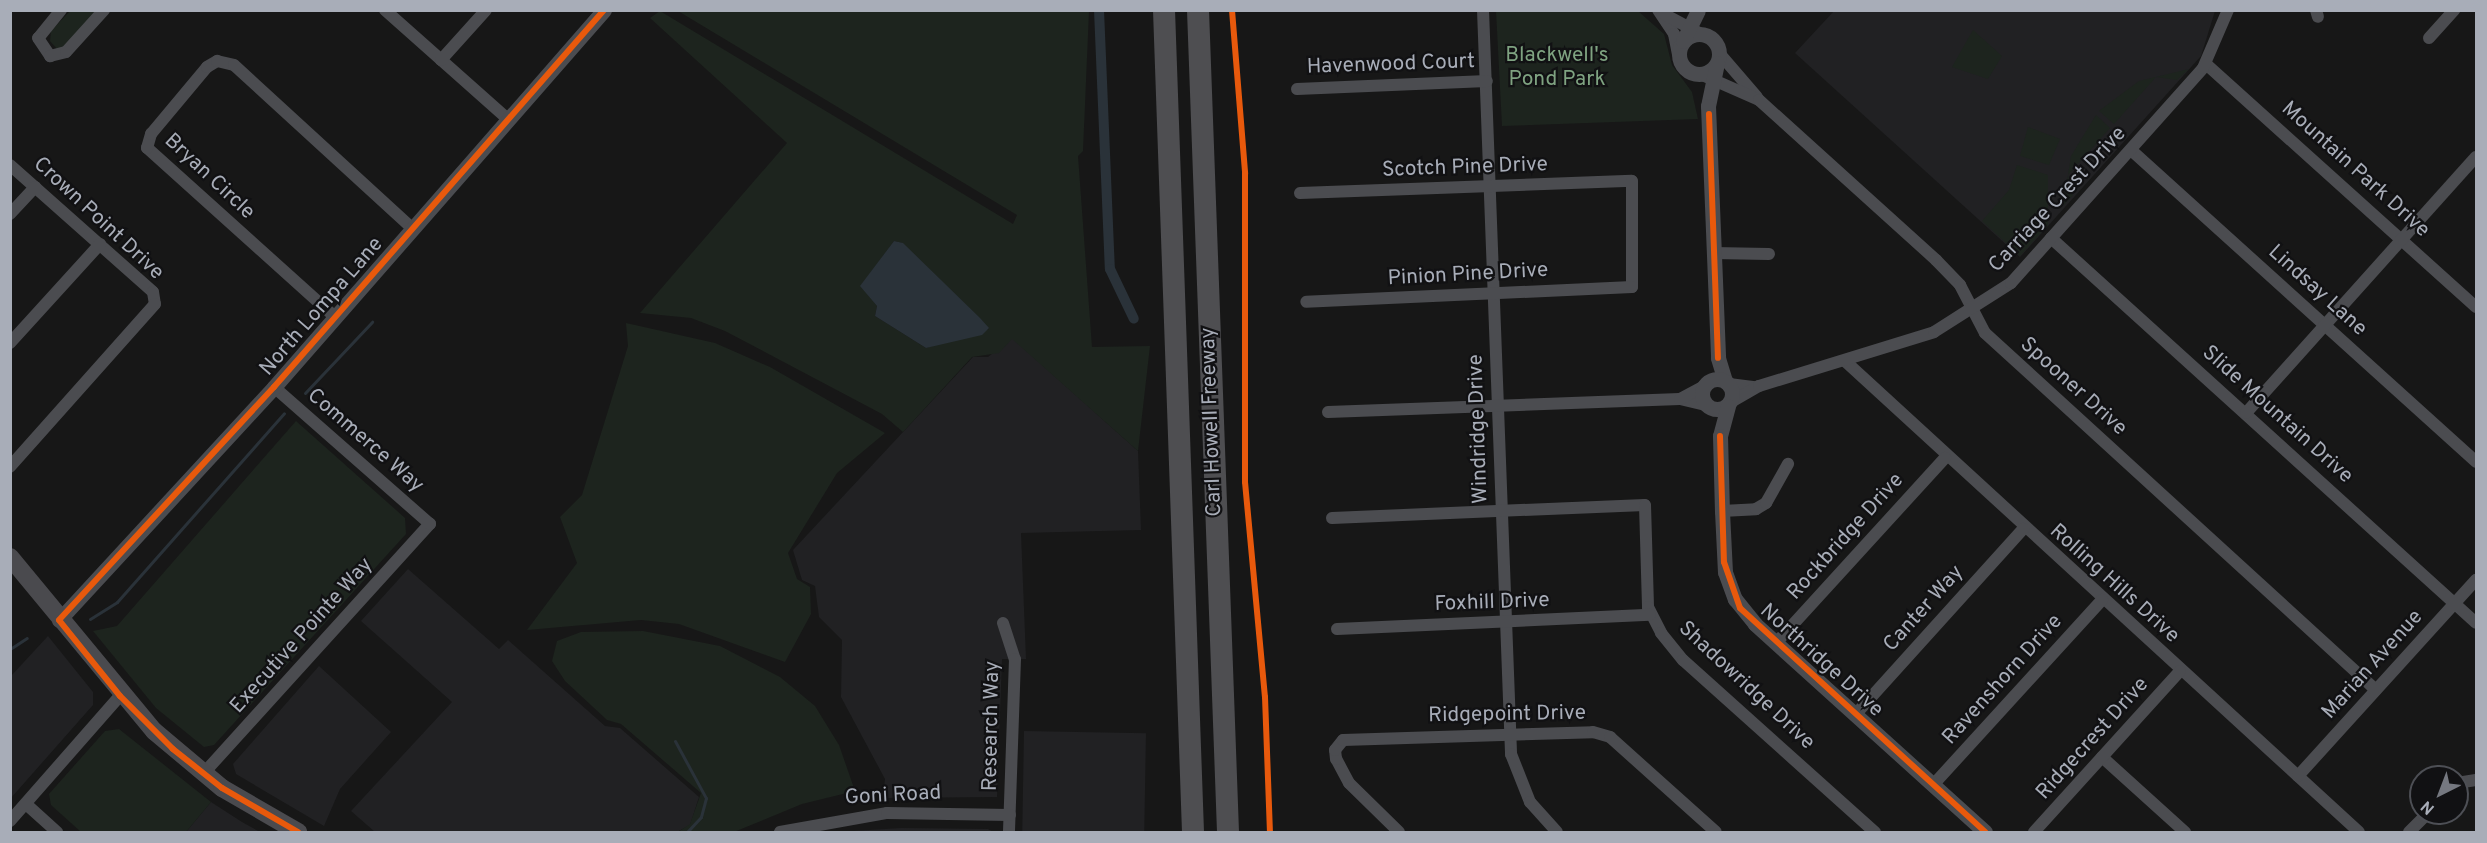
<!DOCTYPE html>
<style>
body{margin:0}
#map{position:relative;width:2487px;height:843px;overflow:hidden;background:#171717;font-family:Overpass,sans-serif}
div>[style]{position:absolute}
.built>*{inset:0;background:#212123;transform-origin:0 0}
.green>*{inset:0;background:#1d241e}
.water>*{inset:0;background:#2a3239}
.stream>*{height:3px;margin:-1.5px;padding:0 1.5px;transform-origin:1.5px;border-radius:1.5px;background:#2a3239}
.canal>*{height:10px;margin:-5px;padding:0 5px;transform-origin:5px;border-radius:5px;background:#2a3239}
.minor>*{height:12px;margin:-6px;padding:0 6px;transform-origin:6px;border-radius:6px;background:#4b4c50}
.tertiary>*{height:15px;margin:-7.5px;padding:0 7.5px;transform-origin:7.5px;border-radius:7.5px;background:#4b4c50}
.tertiary>.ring{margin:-7.5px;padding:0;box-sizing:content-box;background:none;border:15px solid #4b4c50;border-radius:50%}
.secondary>*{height:18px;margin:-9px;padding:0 9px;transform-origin:9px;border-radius:9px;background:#4a4a4e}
.motorway>*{height:22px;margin:-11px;padding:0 11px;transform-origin:11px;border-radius:11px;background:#4e4e51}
.cycleway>*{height:6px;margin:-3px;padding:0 3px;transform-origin:3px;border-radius:3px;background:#e8590c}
span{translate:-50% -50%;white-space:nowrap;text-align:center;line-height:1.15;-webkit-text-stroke:4.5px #111113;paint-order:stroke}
.park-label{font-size:21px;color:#7fa381}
.street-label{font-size:21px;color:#a8adb8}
.frame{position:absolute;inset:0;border:12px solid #a8adb8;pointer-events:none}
.north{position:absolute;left:2409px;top:765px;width:60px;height:60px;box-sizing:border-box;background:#111113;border:2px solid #4d4f55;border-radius:50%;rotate:222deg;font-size:16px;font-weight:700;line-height:24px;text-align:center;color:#a8adb8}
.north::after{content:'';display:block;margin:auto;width:21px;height:27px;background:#757880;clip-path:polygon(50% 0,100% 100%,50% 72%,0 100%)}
</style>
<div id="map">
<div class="built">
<div style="clip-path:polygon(1834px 11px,2215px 11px,2201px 56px,2020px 257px,1795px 53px)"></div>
<div style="clip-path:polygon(1012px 338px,1138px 451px,1141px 530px,1021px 533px,1026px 659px,1002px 659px,997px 797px,883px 798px,885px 779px,841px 697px,842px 640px,819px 617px,815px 586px,802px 580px,793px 550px,973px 357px,988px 357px)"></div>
<div style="clip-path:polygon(408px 569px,499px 649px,508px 640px,605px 726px,620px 728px,699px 797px,690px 825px,677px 832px,375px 832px,351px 811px,452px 702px,361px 621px)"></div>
<div style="clip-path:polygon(48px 636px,93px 692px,93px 705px,11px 798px,11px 676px)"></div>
<div style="clip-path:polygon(319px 666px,391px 732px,340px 789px,324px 826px,236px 774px,233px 764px)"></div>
<div style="left:1024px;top:731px;width:122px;height:101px;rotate:1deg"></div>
<div style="clip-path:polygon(211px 802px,242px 822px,260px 832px,186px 832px)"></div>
<div style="clip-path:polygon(901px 828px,988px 829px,993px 832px,837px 832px)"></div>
</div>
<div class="green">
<div style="clip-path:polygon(70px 11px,101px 11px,67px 48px,57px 49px,50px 41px,51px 31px)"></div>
<div style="clip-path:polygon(evenodd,660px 11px,1013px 224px,1017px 215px,678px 11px,1089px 11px,1083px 151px,1078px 156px,1092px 347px,1150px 346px,1138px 451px,1012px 339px,999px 353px,972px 357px,903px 432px,882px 414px,725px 331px,691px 318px,640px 313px,787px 143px,650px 18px,660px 11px,894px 241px,902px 243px,989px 329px,926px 348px,875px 316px,877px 306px,861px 286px,894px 241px)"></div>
<div style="clip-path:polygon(1496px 11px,1638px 11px,1664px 34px,1672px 65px,1692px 92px,1698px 119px,1502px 126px)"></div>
<div style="clip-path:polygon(1973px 30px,2002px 56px,1988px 79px,1952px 67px)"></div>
<div style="clip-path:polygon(2189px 69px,2177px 80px,2156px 77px,2114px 124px,2099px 111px,2139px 81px)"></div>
<div style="clip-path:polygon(2096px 115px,2110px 128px,2068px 175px,2073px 195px,2063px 206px,2071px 156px)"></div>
<div style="clip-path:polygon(2028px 127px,2060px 139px,2049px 165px,2020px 156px)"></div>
<div style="clip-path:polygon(2017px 165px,2048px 175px,2048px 225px,2020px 256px,1982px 221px,2009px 190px)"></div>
<div style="clip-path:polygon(626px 323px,715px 343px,770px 367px,885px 433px,837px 473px,788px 553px,797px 579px,810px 587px,811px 614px,785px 662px,679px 624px,641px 620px,527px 630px,577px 563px,560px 517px,582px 495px,628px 346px)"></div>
<div style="clip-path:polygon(296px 421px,405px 518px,406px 534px,214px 745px,204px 747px,156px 708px,93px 631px,117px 626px)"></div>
<div style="clip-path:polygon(643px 631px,720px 646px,780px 677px,815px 706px,839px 745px,855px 791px,802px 804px,734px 832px,678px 832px,690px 824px,701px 793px,621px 724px,607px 720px,565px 681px,552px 661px,557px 641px,581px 632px)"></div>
<div style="clip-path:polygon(119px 729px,211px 802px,186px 832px,81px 832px,51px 805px,49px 794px,105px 731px)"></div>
</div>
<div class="water">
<div style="clip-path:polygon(894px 241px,903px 243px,980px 318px,989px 328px,982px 335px,926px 348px,875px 316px,877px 306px,860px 286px)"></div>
</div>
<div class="stream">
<div style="left:305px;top:393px;width:98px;rotate:-46.7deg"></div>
<div style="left:90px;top:619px;width:32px;rotate:-32deg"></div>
<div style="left:117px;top:602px;width:252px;rotate:-48.5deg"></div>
<div style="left:10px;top:649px;width:20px;rotate:-33deg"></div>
<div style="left:675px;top:741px;width:65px;rotate:61.5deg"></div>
<div style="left:706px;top:798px;width:20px;rotate:105deg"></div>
<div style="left:701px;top:817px;width:21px;rotate:133deg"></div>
</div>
<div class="canal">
<div style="left:1099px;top:10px;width:259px;rotate:87.6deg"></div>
<div style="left:1110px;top:269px;width:55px;rotate:64.4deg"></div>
</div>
<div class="minor">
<div style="left:61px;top:10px;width:36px;rotate:129deg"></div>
<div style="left:38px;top:38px;width:22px;rotate:56deg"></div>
<div style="left:50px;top:56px;width:16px;rotate:-14deg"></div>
<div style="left:66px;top:52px;width:57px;rotate:-47.9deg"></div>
<div style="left:385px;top:10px;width:166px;rotate:41.6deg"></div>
<div style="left:1483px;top:10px;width:745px;rotate:87.84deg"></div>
<div style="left:1511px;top:754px;width:52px;rotate:68.4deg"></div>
<div style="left:1530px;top:802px;width:40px;rotate:48deg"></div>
<div style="left:1658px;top:10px;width:29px;rotate:56deg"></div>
<div style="left:1674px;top:34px;width:20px;rotate:79deg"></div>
<div style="left:2316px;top:10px;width:7px;rotate:74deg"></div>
<div style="left:1662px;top:13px;width:44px;rotate:28.3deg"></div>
<div style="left:2429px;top:38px;width:38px;rotate:-48deg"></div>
<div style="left:1719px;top:53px;width:58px;rotate:49.2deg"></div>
<div style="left:441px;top:60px;width:67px;rotate:-48deg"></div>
<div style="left:2206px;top:64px;width:363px;rotate:42deg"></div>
<div style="left:1700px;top:74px;width:64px;rotate:23.8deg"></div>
<div style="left:1759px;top:100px;width:239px;rotate:42.1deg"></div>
<div style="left:1936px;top:260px;width:35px;rotate:46deg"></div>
<div style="left:1960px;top:285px;width:54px;rotate:62.5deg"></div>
<div style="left:1985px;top:333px;width:529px;rotate:42.4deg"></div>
<div style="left:1297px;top:89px;width:190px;rotate:-2.4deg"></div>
<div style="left:2131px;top:150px;width:465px;rotate:42.1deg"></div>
<div style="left:10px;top:165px;width:191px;rotate:41.6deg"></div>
<div style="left:153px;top:292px;width:12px;rotate:81deg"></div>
<div style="left:155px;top:304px;width:218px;rotate:131.7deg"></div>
<div style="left:1300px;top:193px;width:332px;rotate:-2.1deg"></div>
<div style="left:1632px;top:181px;width:106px;rotate:90deg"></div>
<div style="left:1632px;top:287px;width:326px;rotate:177.4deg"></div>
<div style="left:10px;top:214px;width:37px;rotate:-47deg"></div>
<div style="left:2051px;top:238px;width:573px;rotate:42.17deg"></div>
<div style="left:1713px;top:253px;width:56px;rotate:1deg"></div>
<div style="left:335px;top:317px;width:253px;rotate:-138deg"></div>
<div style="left:147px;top:148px;width:15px;rotate:-74deg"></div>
<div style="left:151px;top:134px;width:87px;rotate:-50.1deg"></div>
<div style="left:207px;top:67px;width:12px;rotate:-31deg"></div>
<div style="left:217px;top:61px;width:17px;rotate:13deg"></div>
<div style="left:234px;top:65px;width:243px;rotate:42.5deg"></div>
<div style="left:10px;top:343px;width:134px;rotate:-47.7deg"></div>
<div style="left:1845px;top:361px;width:697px;rotate:42.5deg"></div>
<div style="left:1729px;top:384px;width:26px;rotate:7deg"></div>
<div style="left:1680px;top:399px;width:27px;rotate:13deg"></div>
<div style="left:1731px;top:402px;width:32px;rotate:-30deg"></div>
<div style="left:1759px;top:386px;width:183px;rotate:-17.1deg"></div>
<div style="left:1934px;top:332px;width:91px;rotate:-32.5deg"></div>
<div style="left:2011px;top:283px;width:288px;rotate:-48.2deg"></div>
<div style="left:2203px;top:68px;width:63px;rotate:-66.7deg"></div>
<div style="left:1328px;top:412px;width:352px;rotate:-2.1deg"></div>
<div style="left:1680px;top:399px;width:27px;rotate:-28deg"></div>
<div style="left:2246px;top:413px;width:344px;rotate:-48.1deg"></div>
<div style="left:1722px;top:511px;width:34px;rotate:-3deg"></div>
<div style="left:1756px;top:509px;width:12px;rotate:-31deg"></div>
<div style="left:1766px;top:503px;width:45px;rotate:-60.6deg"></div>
<div style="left:1332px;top:518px;width:313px;rotate:-2.4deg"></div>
<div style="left:1645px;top:505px;width:102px;rotate:88.3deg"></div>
<div style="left:1648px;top:607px;width:29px;rotate:63deg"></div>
<div style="left:1661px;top:633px;width:35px;rotate:51deg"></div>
<div style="left:1683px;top:660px;width:258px;rotate:41.9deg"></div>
<div style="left:1003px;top:623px;width:38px;rotate:72deg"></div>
<div style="left:1015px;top:659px;width:173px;rotate:92deg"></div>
<div style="left:1337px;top:629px;width:313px;rotate:-2.6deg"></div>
<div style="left:1776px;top:643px;width:251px;rotate:-47.6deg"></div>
<div style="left:1855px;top:715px;width:251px;rotate:-47.9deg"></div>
<div style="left:2102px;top:757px;width:112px;rotate:42.1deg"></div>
<div style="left:203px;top:774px;width:338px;rotate:-47.8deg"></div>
<div style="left:430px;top:524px;width:208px;rotate:-138.7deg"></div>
<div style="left:2298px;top:776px;width:265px;rotate:-47.8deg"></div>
<div style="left:2457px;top:783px;width:19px;rotate:-9deg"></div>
<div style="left:1933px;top:785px;width:251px;rotate:-47.6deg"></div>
<div style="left:26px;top:804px;width:42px;rotate:42.1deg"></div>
<div style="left:10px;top:821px;width:167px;rotate:-48.7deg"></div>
<div style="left:780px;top:832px;width:109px;rotate:-10.1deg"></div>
<div style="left:887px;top:813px;width:123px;rotate:0.9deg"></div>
<div style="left:1399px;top:832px;width:70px;rotate:-135.6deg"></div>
<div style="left:1349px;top:783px;width:27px;rotate:-118deg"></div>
<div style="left:1336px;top:759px;width:9px;rotate:-96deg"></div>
<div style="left:1335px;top:750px;width:13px;rotate:-51deg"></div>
<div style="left:1343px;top:740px;width:250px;rotate:-1.8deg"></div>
<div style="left:1593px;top:732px;width:18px;rotate:16deg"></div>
<div style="left:1610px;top:737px;width:142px;rotate:41.9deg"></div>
<div style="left:2034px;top:832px;width:217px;rotate:-47.8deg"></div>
<div style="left:2409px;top:832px;width:27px;rotate:-45deg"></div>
</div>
<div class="tertiary">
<div class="ring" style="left:1679px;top:34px;width:25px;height:25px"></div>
<div style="left:1683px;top:41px;width:34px;rotate:-64deg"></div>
<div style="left:1717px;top:63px;width:44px;rotate:101.8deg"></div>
<div style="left:1708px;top:106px;width:252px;rotate:87.7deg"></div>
<div style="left:1718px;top:358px;width:24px;rotate:73deg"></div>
<div class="ring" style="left:1702px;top:379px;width:15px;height:15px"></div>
<div style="left:1728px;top:406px;width:31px;rotate:105deg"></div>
<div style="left:1720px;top:436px;width:75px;rotate:88.5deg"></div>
<div style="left:1722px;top:511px;width:61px;rotate:87.2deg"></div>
<div style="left:1725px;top:572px;width:29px;rotate:70deg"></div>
<div style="left:1735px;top:599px;width:32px;rotate:51deg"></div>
<div style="left:1755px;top:624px;width:310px;rotate:42.1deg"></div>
<div style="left:59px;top:620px;width:317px;rotate:-47.3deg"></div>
<div style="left:274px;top:387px;width:501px;rotate:-48.8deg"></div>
</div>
<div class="secondary">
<div style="left:10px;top:557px;width:226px;rotate:50.4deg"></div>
<div style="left:154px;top:731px;width:89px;rotate:40deg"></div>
<div style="left:222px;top:788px;width:88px;rotate:30.1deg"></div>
</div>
<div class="motorway">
<div style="left:1164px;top:10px;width:823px;rotate:87.98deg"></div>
<div style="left:1198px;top:10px;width:823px;rotate:87.91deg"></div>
</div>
<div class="cycleway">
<div style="left:1232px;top:10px;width:164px;rotate:85.4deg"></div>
<div style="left:1245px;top:173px;width:309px;rotate:90deg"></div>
<div style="left:1245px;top:482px;width:216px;rotate:84.7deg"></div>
<div style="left:1265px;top:697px;width:135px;rotate:87.9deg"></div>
<div style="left:1709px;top:114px;width:244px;rotate:87.9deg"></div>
<div style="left:1720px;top:436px;width:126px;rotate:88.2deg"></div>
<div style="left:1724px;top:562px;width:49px;rotate:70.8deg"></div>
<div style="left:1740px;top:608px;width:332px;rotate:42.4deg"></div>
<div style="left:298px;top:832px;width:88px;rotate:-149.9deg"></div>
<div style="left:222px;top:788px;width:63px;rotate:-141.5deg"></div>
<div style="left:173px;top:749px;width:75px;rotate:-135deg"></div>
<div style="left:120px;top:696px;width:97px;rotate:-128.8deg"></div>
<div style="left:59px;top:620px;width:317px;rotate:-47.3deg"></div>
<div style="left:274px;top:387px;width:501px;rotate:-48.8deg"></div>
</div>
<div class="park-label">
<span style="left:1557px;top:68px">Blackwell's<br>Pond Park</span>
</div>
<div class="street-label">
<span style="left:1391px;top:65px;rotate:-2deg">Havenwood Court</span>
<span style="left:1465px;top:168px;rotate:-2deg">Scotch Pine Drive</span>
<span style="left:2355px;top:170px;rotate:42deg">Mountain Park Drive</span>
<span style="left:209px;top:177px;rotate:43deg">Bryan Circle</span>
<span style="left:2058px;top:200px;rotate:-47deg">Carriage Crest Drive</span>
<span style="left:98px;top:219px;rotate:43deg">Crown Point Drive</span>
<span style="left:1468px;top:275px;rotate:-3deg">Pinion Pine Drive</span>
<span style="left:2317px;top:291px;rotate:42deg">Lindsay Lane</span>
<span style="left:322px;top:307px;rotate:-49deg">North Lompa Lane</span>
<span style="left:2073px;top:387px;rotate:42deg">Spooner Drive</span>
<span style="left:2277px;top:415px;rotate:42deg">Slide Mountain Drive</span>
<span style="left:1212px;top:422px;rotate:-92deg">Carl Howell Freeway</span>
<span style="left:1479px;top:429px;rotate:-92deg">Windridge Drive</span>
<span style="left:365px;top:441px;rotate:41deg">Commerce Way</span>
<span style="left:1846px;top:537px;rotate:-48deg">Rockbridge Drive</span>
<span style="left:2114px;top:584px;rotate:42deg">Rolling Hills Drive</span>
<span style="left:1492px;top:603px;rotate:-2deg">Foxhill Drive</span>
<span style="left:1924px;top:609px;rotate:-48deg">Canter Way</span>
<span style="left:302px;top:636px;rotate:-48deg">Executive Pointe Way</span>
<span style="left:1821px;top:661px;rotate:42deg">Northridge Drive</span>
<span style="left:2373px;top:665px;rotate:-48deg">Marian Avenue</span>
<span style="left:2003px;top:680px;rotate:-48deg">Ravenshorn Drive</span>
<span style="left:1746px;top:686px;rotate:43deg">Shadowridge Drive</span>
<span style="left:1507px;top:715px;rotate:-1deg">Ridgepoint Drive</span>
<span style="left:992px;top:726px;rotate:-89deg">Research Way</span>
<span style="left:2093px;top:739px;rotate:-48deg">Ridgecrest Drive</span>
<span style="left:893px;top:796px;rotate:-3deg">Goni Road</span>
</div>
<div class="frame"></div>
<div class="north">N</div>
</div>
